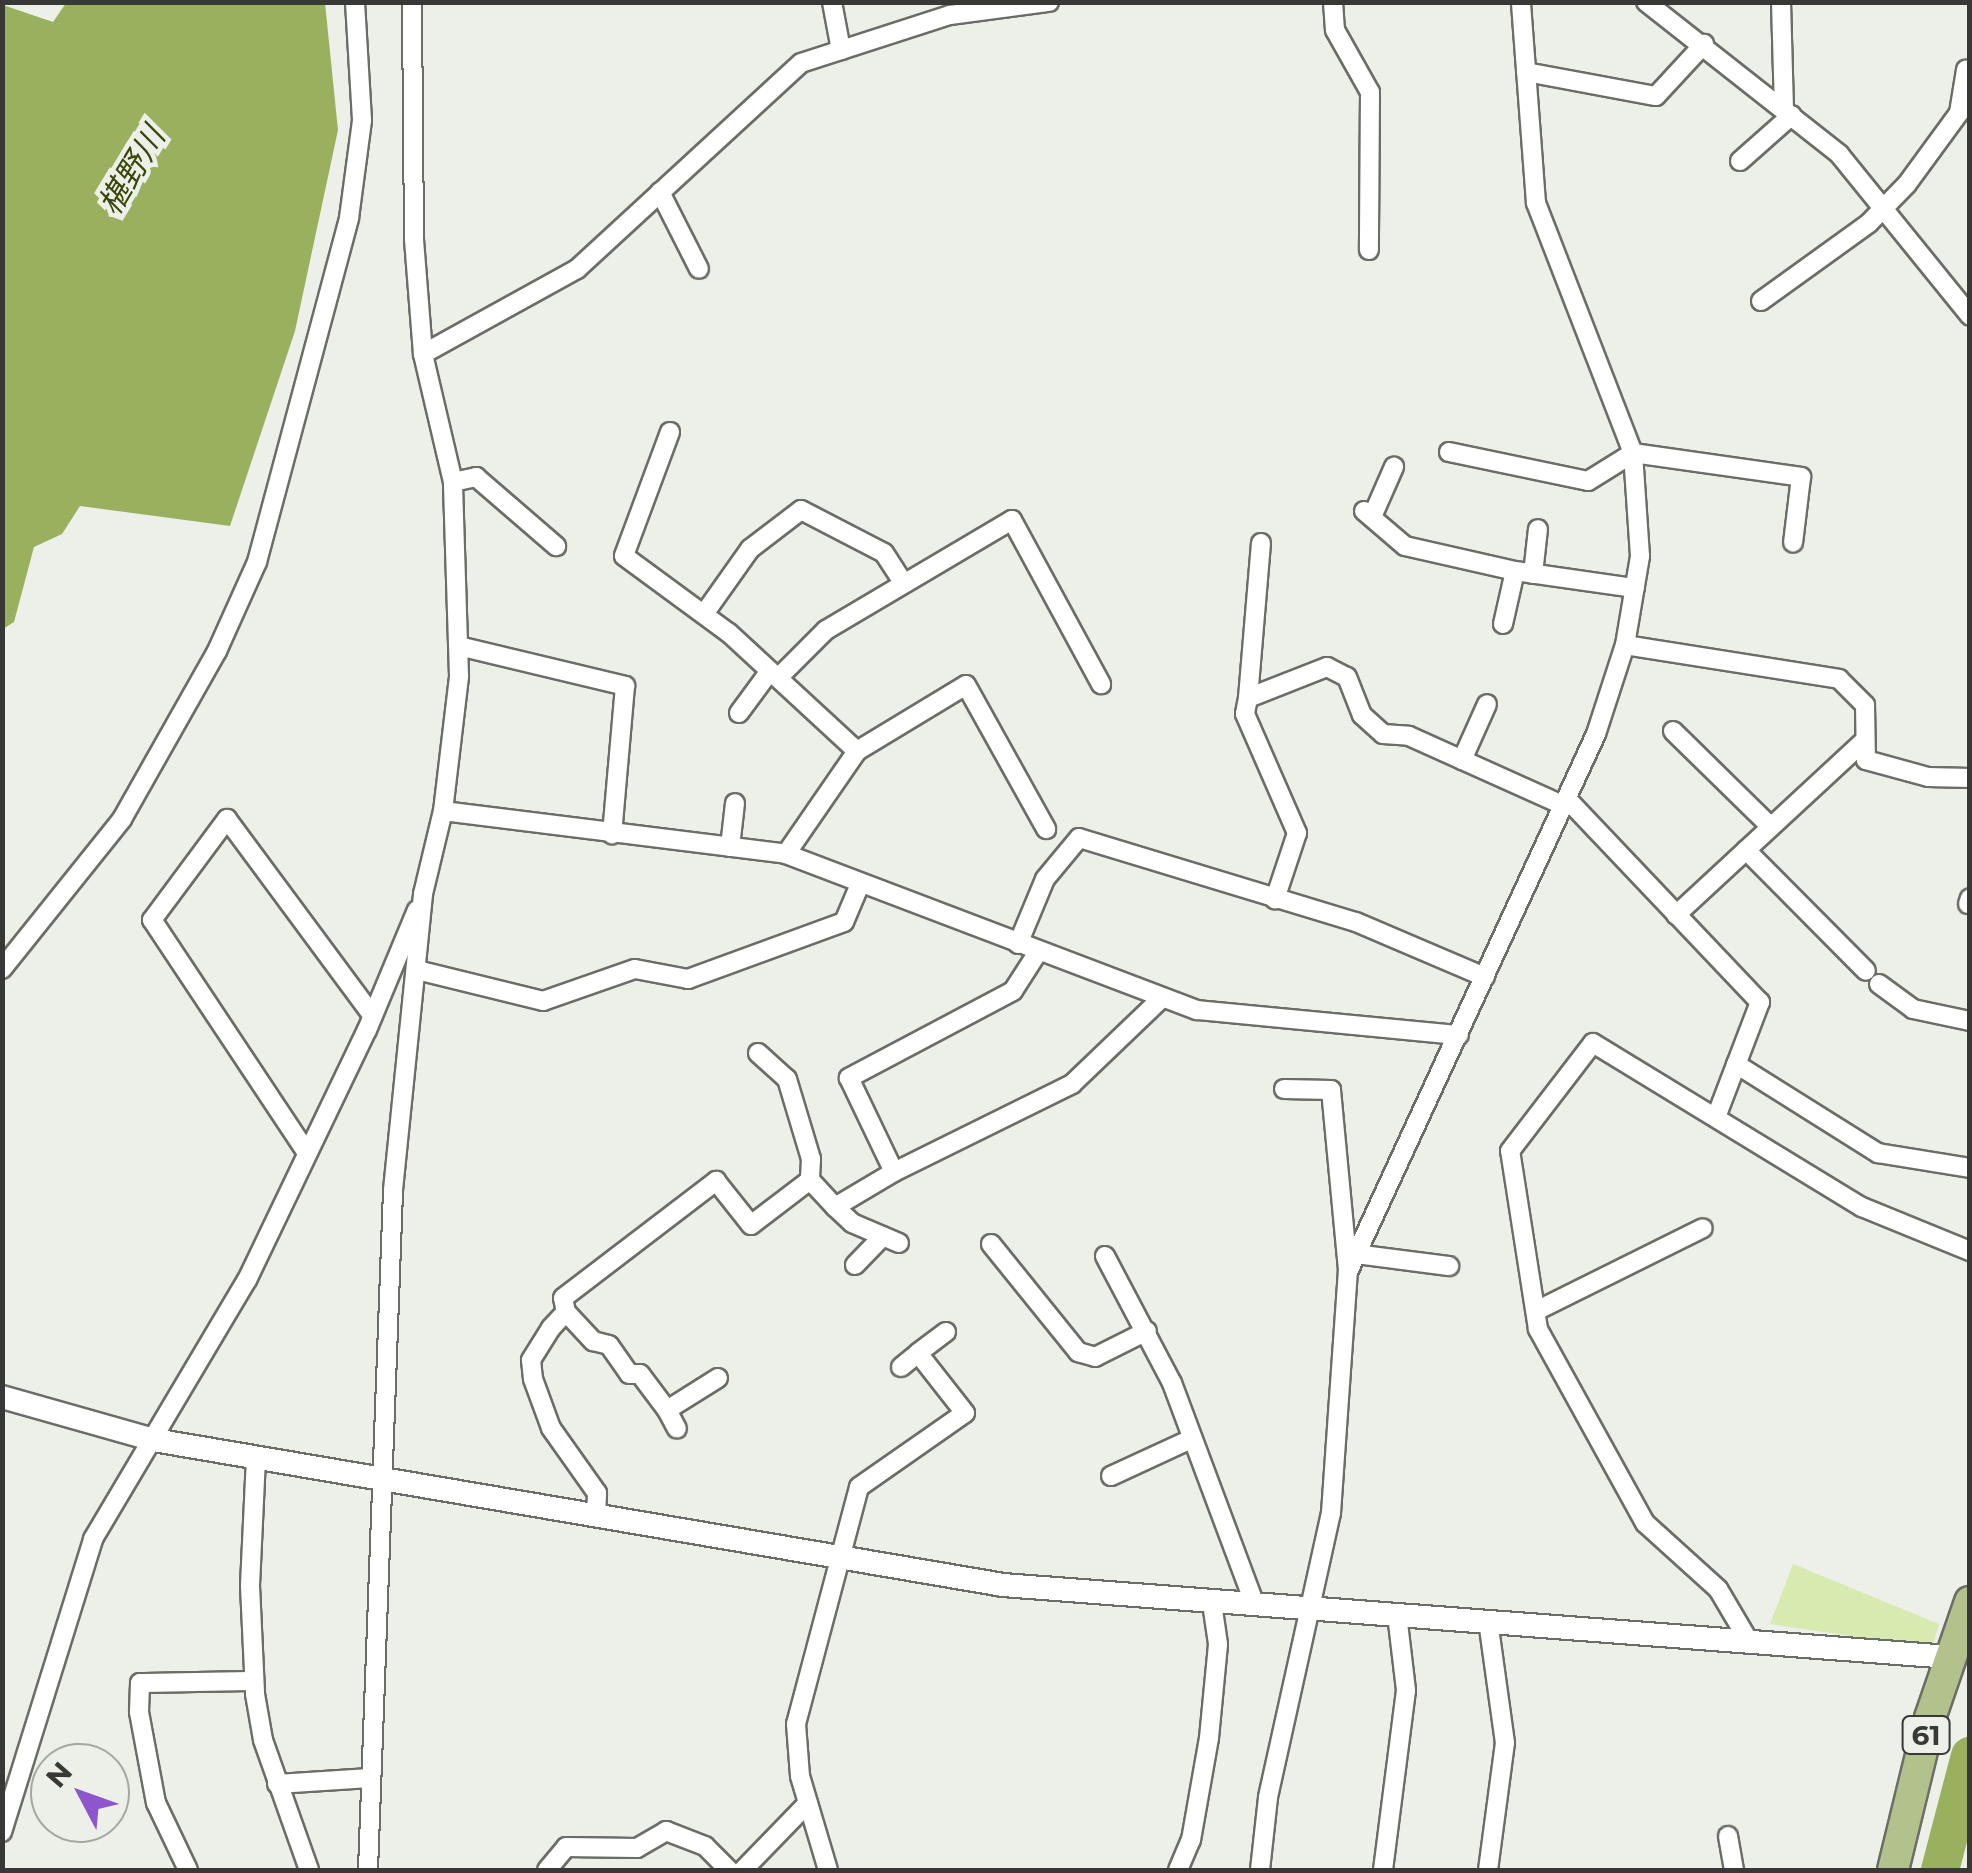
<!DOCTYPE html>
<meta charset="utf-8">
<style>
body{margin:0}
#map{position:relative;width:1972px;height:1873px;overflow:hidden;background:#edf0e8;font-family:Montserrat,"Noto Sans JP",sans-serif}
div>[style]{position:absolute}
.green>*{inset:0;background:#d7eaaf}
.water>*{inset:0;background:#99b15f}
.river>*{height:38px;margin:-19px;padding:0 19px;transform-origin:19px;border-radius:19px;background:#99b15f}
.roads{filter:drop-shadow(2px 0 #6b6d66) drop-shadow(-2px 0 #6b6d66) drop-shadow(0 2px #6b6d66) drop-shadow(0 -2px #6b6d66)}
.minor>*{height:18px;margin:-9px;padding:0 9px;transform-origin:9px;border-radius:9px;background:#fff}
.tertiary>*{height:22px;margin:-11px;padding:0 11px;transform-origin:11px;border-radius:11px;background:#fff}
.primary>*{height:30px;margin:-15px;padding:0 15px;transform-origin:15px;border-radius:15px;background:#b3c18c}
span{translate:-50% -50%;white-space:nowrap;text-align:center;line-height:1.15;-webkit-text-stroke:9px #edf0e8;paint-order:stroke}
.shield-label span{padding:2px 8px;background:#edf0e8;border:2px solid;border-radius:8px;-webkit-text-stroke-width:0}
.shield-label{font-size:28px;color:#383936;font-weight:700}
.water-label{font-size:32px;color:#39480a;font-style:italic}
.frame{position:absolute;inset:0;border:5px solid #383936;pointer-events:none}
.north{position:absolute;left:30px;top:1743px;width:100px;height:100px;box-sizing:border-box;background:#edf0e8;border:2px solid #a5a7a1;border-radius:50%;rotate:311deg;font-size:28px;font-weight:700;line-height:40px;text-align:center;color:#383936}
.north::after{content:'';display:block;margin:auto;width:35px;height:45px;background:#8e56ce;clip-path:polygon(50% 0,100% 100%,50% 72%,0 100%)}
</style>
<div id="map">
<div class="green">
<div style="clip-path:polygon(1793px 1564px,1939px 1624px,1932px 1648px,1770px 1624px)"></div>
</div>
<div class="water">
<div style="clip-path:polygon(66px 3px,325px 3px,338px 130px,295px 331px,230px 526px,80px 506px,62px 534px,34px 547px,14px 622px,3px 629px,3px 5px,53px 22px)"></div>
</div>
<div class="river">
<div style="left:1940px;top:1870px;width:118px;rotate:-75.3deg"></div>
</div>
<div class="roads">
<div class="minor">
<div style="left:832px;top:2px;width:49px;rotate:79.4deg"></div>
<div style="left:1333px;top:2px;width:28px;rotate:86deg"></div>
<div style="left:1335px;top:30px;width:71px;rotate:60.6deg"></div>
<div style="left:1370px;top:92px;width:158px;rotate:90.4deg"></div>
<div style="left:1646px;top:2px;width:246px;rotate:38.2deg"></div>
<div style="left:1839px;top:154px;width:208px;rotate:51deg"></div>
<div style="left:1781px;top:2px;width:106px;rotate:88.4deg"></div>
<div style="left:1526px;top:72px;width:132px;rotate:10.5deg"></div>
<div style="left:1656px;top:96px;width:71px;rotate:-47.3deg"></div>
<div style="left:1740px;top:161px;width:69px;rotate:-41.5deg"></div>
<div style="left:660px;top:192px;width:86px;rotate:63.1deg"></div>
<div style="left:1761px;top:301px;width:133px;rotate:-35.8deg"></div>
<div style="left:1869px;top:223px;width:54px;rotate:-45.7deg"></div>
<div style="left:1907px;top:184px;width:88px;rotate:-53.8deg"></div>
<div style="left:1959px;top:113px;width:44px;rotate:-80.8deg"></div>
<div style="left:423px;top:354px;width:176px;rotate:-28.9deg"></div>
<div style="left:577px;top:269px;width:304px;rotate:-42.6deg"></div>
<div style="left:801px;top:63px;width:157px;rotate:-17.9deg"></div>
<div style="left:950px;top:15px;width:100px;rotate:-7.5deg"></div>
<div style="left:670px;top:432px;width:132px;rotate:110.4deg"></div>
<div style="left:624px;top:556px;width:130px;rotate:36.3deg"></div>
<div style="left:729px;top:633px;width:174px;rotate:42.7deg"></div>
<div style="left:1449px;top:452px;width:142px;rotate:11.8deg"></div>
<div style="left:1588px;top:481px;width:53px;rotate:-31.9deg"></div>
<div style="left:1633px;top:453px;width:170px;rotate:8.1deg"></div>
<div style="left:1801px;top:477px;width:66px;rotate:96.9deg"></div>
<div style="left:453px;top:482px;width:24px;rotate:-12deg"></div>
<div style="left:476px;top:477px;width:106px;rotate:40.8deg"></div>
<div style="left:1364px;top:511px;width:54px;rotate:40.5deg"></div>
<div style="left:1405px;top:546px;width:113px;rotate:12.8deg"></div>
<div style="left:1515px;top:571px;width:121px;rotate:8.1deg"></div>
<div style="left:1372px;top:517px;width:55px;rotate:-66.3deg"></div>
<div style="left:1261px;top:543px;width:156px;rotate:94.8deg"></div>
<div style="left:1248px;top:698px;width:85px;rotate:-21.4deg"></div>
<div style="left:1327px;top:667px;width:22px;rotate:27deg"></div>
<div style="left:1347px;top:677px;width:41px;rotate:68.5deg"></div>
<div style="left:1362px;top:715px;width:28px;rotate:42deg"></div>
<div style="left:1383px;top:734px;width:26px;rotate:4deg"></div>
<div style="left:1409px;top:736px;width:171px;rotate:24.2deg"></div>
<div style="left:1533px;top:574px;width:45px;rotate:-83.7deg"></div>
<div style="left:704px;top:614px;width:80px;rotate:-54.7deg"></div>
<div style="left:750px;top:549px;width:64px;rotate:-37.4deg"></div>
<div style="left:801px;top:510px;width:93px;rotate:27.4deg"></div>
<div style="left:884px;top:553px;width:35px;rotate:57deg"></div>
<div style="left:1503px;top:624px;width:54px;rotate:-77.2deg"></div>
<div style="left:1625px;top:645px;width:217px;rotate:9deg"></div>
<div style="left:1839px;top:679px;width:37px;rotate:45deg"></div>
<div style="left:1865px;top:705px;width:55px;rotate:89deg"></div>
<div style="left:1866px;top:760px;width:64px;rotate:15.3deg"></div>
<div style="left:1928px;top:777px;width:42px;rotate:1.4deg"></div>
<div style="left:459px;top:646px;width:171px;rotate:13.5deg"></div>
<div style="left:625px;top:686px;width:149px;rotate:95deg"></div>
<div style="left:778px;top:678px;width:68px;rotate:-45deg"></div>
<div style="left:826px;top:630px;width:216px;rotate:-30.6deg"></div>
<div style="left:1012px;top:520px;width:187px;rotate:61.5deg"></div>
<div style="left:1248px;top:698px;width:16px;rotate:101deg"></div>
<div style="left:1245px;top:714px;width:130px;rotate:66.4deg"></div>
<div style="left:1297px;top:833px;width:70px;rotate:108.4deg"></div>
<div style="left:739px;top:713px;width:52px;rotate:-53.6deg"></div>
<div style="left:1673px;top:731px;width:137px;rotate:44.4deg"></div>
<div style="left:1462px;top:760px;width:61px;rotate:-65.9deg"></div>
<div style="left:1568px;top:800px;width:279px;rotate:46.5deg"></div>
<div style="left:1760px;top:1002px;width:118px;rotate:110.9deg"></div>
<div style="left:443px;top:811px;width:346px;rotate:7.1deg"></div>
<div style="left:786px;top:854px;width:440px;rotate:20.8deg"></div>
<div style="left:1197px;top:1010px;width:263px;rotate:5.5deg"></div>
<div style="left:730px;top:847px;width:44px;rotate:-83.5deg"></div>
<div style="left:1746px;top:850px;width:170px;rotate:45.2deg"></div>
<div style="left:786px;top:854px;width:125px;rotate:-55.4deg"></div>
<div style="left:857px;top:751px;width:127px;rotate:-31.2deg"></div>
<div style="left:966px;top:685px;width:165px;rotate:60.9deg"></div>
<div style="left:1968px;top:904px;width:6px;rotate:-72deg"></div>
<div style="left:1676px;top:915px;width:256px;rotate:-42.8deg"></div>
<div style="left:1018px;top:944px;width:70px;rotate:-67.4deg"></div>
<div style="left:1045px;top:879px;width:53px;rotate:-50.3deg"></div>
<div style="left:1079px;top:838px;width:289px;rotate:16.9deg"></div>
<div style="left:1356px;top:922px;width:140px;rotate:23.1deg"></div>
<div style="left:1038px;top:952px;width:46px;rotate:122.7deg"></div>
<div style="left:1013px;top:991px;width:186px;rotate:152.1deg"></div>
<div style="left:849px;top:1078px;width:104px;rotate:64.4deg"></div>
<div style="left:894px;top:1172px;width:199px;rotate:-26.3deg"></div>
<div style="left:1072px;top:1084px;width:124px;rotate:-43.7deg"></div>
<div style="left:2px;top:969px;width:192px;rotate:-51.3deg"></div>
<div style="left:122px;top:819px;width:193px;rotate:-60.5deg"></div>
<div style="left:217px;top:651px;width:98px;rotate:-65.8deg"></div>
<div style="left:257px;top:562px;width:356px;rotate:-75deg"></div>
<div style="left:349px;top:218px;width:99px;rotate:-82.4deg"></div>
<div style="left:362px;top:120px;width:118px;rotate:-93.4deg"></div>
<div style="left:417px;top:970px;width:130px;rotate:13.8deg"></div>
<div style="left:543px;top:1001px;width:97px;rotate:-19.2deg"></div>
<div style="left:635px;top:969px;width:54px;rotate:10.7deg"></div>
<div style="left:688px;top:979px;width:166px;rotate:-20.1deg"></div>
<div style="left:844px;top:922px;width:39px;rotate:-67deg"></div>
<div style="left:1879px;top:984px;width:42px;rotate:36.3deg"></div>
<div style="left:1913px;top:1009px;width:58px;rotate:11.9deg"></div>
<div style="left:758px;top:1053px;width:39px;rotate:42deg"></div>
<div style="left:787px;top:1079px;width:84px;rotate:73.3deg"></div>
<div style="left:811px;top:1159px;width:21px;rotate:93deg"></div>
<div style="left:1736px;top:1064px;width:168px;rotate:32.1deg"></div>
<div style="left:1878px;top:1153px;width:93px;rotate:9.3deg"></div>
<div style="left:1284px;top:1089px;width:47px;rotate:1.2deg"></div>
<div style="left:1331px;top:1090px;width:182px;rotate:84.6deg"></div>
<div style="left:307px;top:1153px;width:280px;rotate:-123.6deg"></div>
<div style="left:152px;top:920px;width:126px;rotate:-53.4deg"></div>
<div style="left:227px;top:819px;width:245px;rotate:53.5deg"></div>
<div style="left:835px;top:1207px;width:23px;rotate:43deg"></div>
<div style="left:852px;top:1223px;width:51px;rotate:23.1deg"></div>
<div style="left:991px;top:1244px;width:139px;rotate:51.1deg"></div>
<div style="left:1078px;top:1352px;width:18px;rotate:16deg"></div>
<div style="left:1095px;top:1357px;width:58px;rotate:-26.6deg"></div>
<div style="left:1356px;top:1254px;width:94px;rotate:7.4deg"></div>
<div style="left:1105px;top:1256px;width:144px;rotate:62.2deg"></div>
<div style="left:1172px;top:1383px;width:237px;rotate:69.5deg"></div>
<div style="left:855px;top:1265px;width:40px;rotate:-46deg"></div>
<div style="left:1536px;top:1311px;width:186px;rotate:-26.4deg"></div>
<div style="left:566px;top:1312px;width:14px;rotate:-102deg"></div>
<div style="left:563px;top:1298px;width:193px;rotate:-37.4deg"></div>
<div style="left:716px;top:1181px;width:56px;rotate:51.5deg"></div>
<div style="left:751px;top:1225px;width:74px;rotate:-37.3deg"></div>
<div style="left:810px;top:1180px;width:37px;rotate:47deg"></div>
<div style="left:835px;top:1207px;width:69px;rotate:-30.7deg"></div>
<div style="left:901px;top:1367px;width:22px;rotate:-39deg"></div>
<div style="left:667px;top:1410px;width:21px;rotate:62deg"></div>
<div style="left:256px;top:1458px;width:128px;rotate:92.7deg"></div>
<div style="left:250px;top:1586px;width:108px;rotate:87.3deg"></div>
<div style="left:255px;top:1694px;width:47px;rotate:80.1deg"></div>
<div style="left:263px;top:1740px;width:138px;rotate:70.5deg"></div>
<div style="left:1111px;top:1476px;width:88px;rotate:-24.8deg"></div>
<div style="left:596px;top:1514px;width:21px;rotate:-87deg"></div>
<div style="left:597px;top:1493px;width:80px;rotate:-125.3deg"></div>
<div style="left:551px;top:1428px;width:52px;rotate:-110.2deg"></div>
<div style="left:533px;top:1379px;width:19px;rotate:-96deg"></div>
<div style="left:531px;top:1360px;width:38px;rotate:-58deg"></div>
<div style="left:551px;top:1328px;width:22px;rotate:-47deg"></div>
<div style="left:566px;top:1312px;width:40px;rotate:47deg"></div>
<div style="left:593px;top:1341px;width:16px;rotate:14deg"></div>
<div style="left:609px;top:1345px;width:35px;rotate:55deg"></div>
<div style="left:629px;top:1374px;width:11px"></div>
<div style="left:640px;top:1374px;width:45px;rotate:53.1deg"></div>
<div style="left:667px;top:1410px;width:60px;rotate:-32.1deg"></div>
<div style="left:1747px;top:1638px;width:57px;rotate:-120.6deg"></div>
<div style="left:1718px;top:1589px;width:98px;rotate:-137.9deg"></div>
<div style="left:1645px;top:1523px;width:222px;rotate:-118.9deg"></div>
<div style="left:1538px;top:1329px;width:180px;rotate:-98.9deg"></div>
<div style="left:1510px;top:1151px;width:136px;rotate:-52.5deg"></div>
<div style="left:1593px;top:1043px;width:315px;rotate:31.4deg"></div>
<div style="left:1862px;top:1207px;width:117px;rotate:22.2deg"></div>
<div style="left:277px;top:1784px;width:93px;rotate:-3.7deg"></div>
<div style="left:2px;top:1832px;width:307px;rotate:-72.7deg"></div>
<div style="left:93px;top:1539px;width:301px;rotate:-59.3deg"></div>
<div style="left:247px;top:1280px;width:277px;rotate:-64.4deg"></div>
<div style="left:367px;top:1030px;width:130px;rotate:-67.4deg"></div>
<div style="left:1728px;top:1836px;width:35px;rotate:80deg"></div>
<div style="left:188px;top:1870px;width:74px;rotate:-115.5deg"></div>
<div style="left:156px;top:1803px;width:93px;rotate:-100.6deg"></div>
<div style="left:139px;top:1712px;width:29px;rotate:-88deg"></div>
<div style="left:140px;top:1683px;width:114px;rotate:-1deg"></div>
<div style="left:368px;top:1870px;width:680px;rotate:-87.89deg"></div>
<div style="left:393px;top:1190px;width:298px;rotate:-84.2deg"></div>
<div style="left:423px;top:894px;width:85px;rotate:-76.5deg"></div>
<div style="left:443px;top:811px;width:136px;rotate:-83.2deg"></div>
<div style="left:459px;top:676px;width:194px;rotate:-91.8deg"></div>
<div style="left:453px;top:482px;width:131px;rotate:-103.2deg"></div>
<div style="left:423px;top:354px;width:115px;rotate:-94.5deg"></div>
<div style="left:414px;top:239px;width:237px;rotate:-90.5deg"></div>
<div style="left:547px;top:1870px;width:30px;rotate:-50deg"></div>
<div style="left:566px;top:1847px;width:71px;rotate:0.8deg"></div>
<div style="left:637px;top:1848px;width:34px;rotate:-30deg"></div>
<div style="left:666px;top:1831px;width:42px;rotate:21deg"></div>
<div style="left:705px;top:1846px;width:34px;rotate:45deg"></div>
<div style="left:743px;top:1870px;width:93px;rotate:-45.9deg"></div>
<div style="left:828px;top:1870px;width:98px;rotate:-106.6deg"></div>
<div style="left:800px;top:1776px;width:52px;rotate:-94.4deg"></div>
<div style="left:796px;top:1724px;width:245px;rotate:-75.1deg"></div>
<div style="left:859px;top:1487px;width:129px;rotate:-34.9deg"></div>
<div style="left:965px;top:1413px;width:76px;rotate:-128.1deg"></div>
<div style="left:918px;top:1353px;width:35px;rotate:-37deg"></div>
<div style="left:1178px;top:1870px;width:33px;rotate:-67deg"></div>
<div style="left:1191px;top:1840px;width:104px;rotate:-80deg"></div>
<div style="left:1209px;top:1738px;width:94px;rotate:-84.5deg"></div>
<div style="left:1218px;top:1644px;width:41px;rotate:-98.3deg"></div>
<div style="left:1260px;top:1870px;width:73px;rotate:-83.7deg"></div>
<div style="left:1268px;top:1797px;width:291px;rotate:-77.5deg"></div>
<div style="left:1331px;top:1513px;width:242px;rotate:-86deg"></div>
<div style="left:1348px;top:1272px;width:592px;rotate:-65.25deg"></div>
<div style="left:1596px;top:734px;width:94px;rotate:-72deg"></div>
<div style="left:1625px;top:645px;width:90px;rotate:-80.4deg"></div>
<div style="left:1640px;top:556px;width:103px;rotate:-93.9deg"></div>
<div style="left:1633px;top:453px;width:268px;rotate:-111.2deg"></div>
<div style="left:1536px;top:203px;width:202px;rotate:-94.3deg"></div>
<div style="left:1383px;top:1870px;width:181px;rotate:-82.7deg"></div>
<div style="left:1406px;top:1690px;width:77px;rotate:-96.8deg"></div>
<div style="left:1488px;top:1870px;width:128px;rotate:-82.4deg"></div>
<div style="left:1505px;top:1743px;width:123px;rotate:-97.9deg"></div>
</div>
<div class="tertiary">
<div style="left:2px;top:1397px;width:158px;rotate:15.8deg"></div>
<div style="left:154px;top:1440px;width:861px;rotate:9.69deg"></div>
<div style="left:1003px;top:1585px;width:950px;rotate:4.35deg"></div>
</div>
<div class="primary">
<div style="left:1893px;top:1870px;width:156px;rotate:-76.3deg"></div>
<div style="left:1930px;top:1718px;width:123px;rotate:-71deg"></div>
</div>
</div>
<div class="shield-label">
<span style="left:1926px;top:1735px">61</span>
</div>
<div class="water-label">
<span style="left:132px;top:171px;rotate:-59deg">椹野川</span>
</div>
<div class="frame"></div>
<div class="north">N</div>
</div>
